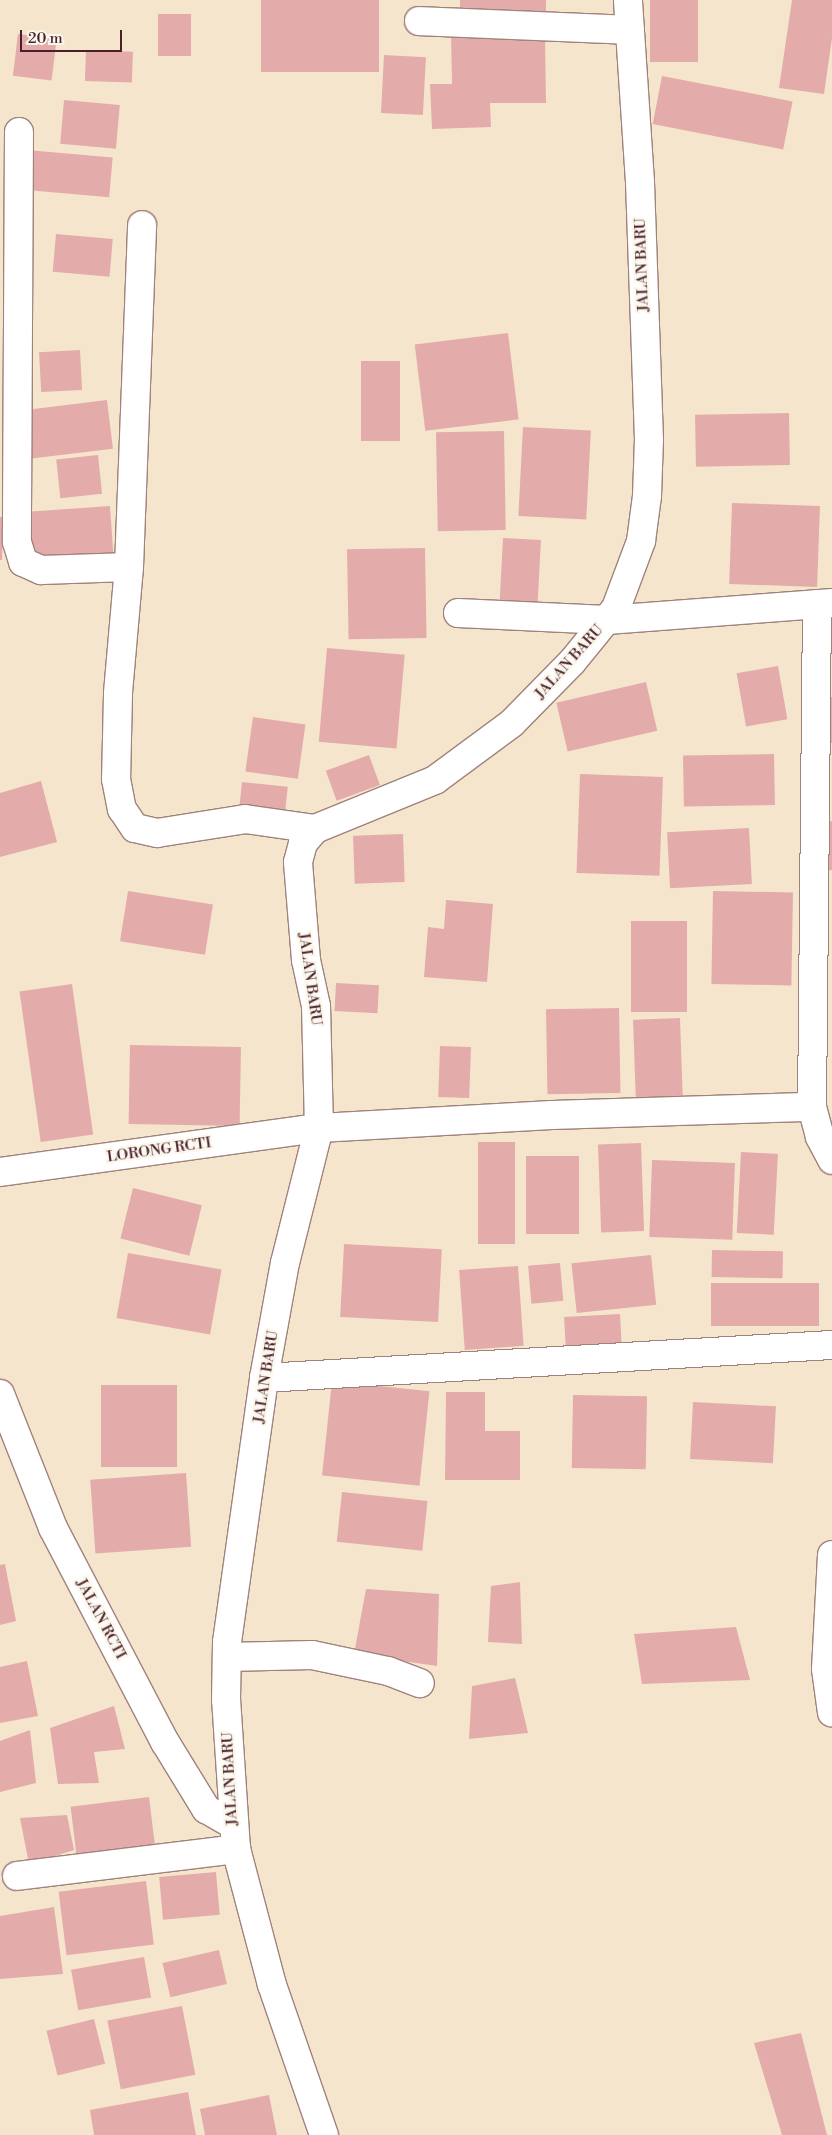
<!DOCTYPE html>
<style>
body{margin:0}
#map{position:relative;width:832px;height:2135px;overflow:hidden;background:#f6e5cd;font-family:"Libre Bodoni",serif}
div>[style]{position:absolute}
.building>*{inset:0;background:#e3acab;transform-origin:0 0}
.roads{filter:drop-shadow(1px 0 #a0827c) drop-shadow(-1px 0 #a0827c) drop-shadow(0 1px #a0827c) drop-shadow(0 -1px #a0827c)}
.street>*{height:28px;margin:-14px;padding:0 14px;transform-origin:14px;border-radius:14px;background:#fff}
span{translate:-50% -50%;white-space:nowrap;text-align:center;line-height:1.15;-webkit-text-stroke:4.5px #fbf7ec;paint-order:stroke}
.street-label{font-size:15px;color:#4a1f2b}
.scale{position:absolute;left:20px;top:30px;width:102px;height:22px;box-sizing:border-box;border:2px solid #4a1f2b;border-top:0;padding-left:6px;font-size:15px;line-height:18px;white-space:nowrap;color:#4a1f2b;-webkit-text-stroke:4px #fbf7ec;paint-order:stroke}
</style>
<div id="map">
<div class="building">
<div style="left:261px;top:0;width:118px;height:72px"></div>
<div style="left:460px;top:0;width:86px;height:12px"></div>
<div style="left:650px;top:0;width:48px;height:62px"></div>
<div style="clip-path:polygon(792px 0,832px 0,832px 38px,824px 94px,779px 88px)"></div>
<div style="left:158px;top:14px;width:33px;height:42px"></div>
<div style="left:18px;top:34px;width:39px;height:42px;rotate:7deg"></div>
<div style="clip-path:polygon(545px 34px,546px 103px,490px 103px,491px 127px,432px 129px,430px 84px,452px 84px,451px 35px)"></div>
<div style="left:86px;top:50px;width:47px;height:31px;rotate:2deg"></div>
<div style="left:384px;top:55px;width:42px;height:58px;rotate:3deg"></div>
<div style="left:662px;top:76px;width:133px;height:49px;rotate:11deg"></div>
<div style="left:64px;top:100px;width:56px;height:44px;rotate:5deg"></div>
<div style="left:27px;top:150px;width:86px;height:40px;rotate:5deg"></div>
<div style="left:56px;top:234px;width:57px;height:38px;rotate:5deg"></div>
<div style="left:508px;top:333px;width:87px;height:94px;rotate:83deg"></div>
<div style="left:80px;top:350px;width:40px;height:41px;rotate:87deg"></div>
<div style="left:361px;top:361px;width:39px;height:80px"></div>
<div style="left:107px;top:400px;width:49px;height:84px;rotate:83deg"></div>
<div style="left:789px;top:413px;width:52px;height:94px;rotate:89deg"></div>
<div style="left:523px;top:427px;width:68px;height:89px;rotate:3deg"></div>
<div style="left:504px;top:431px;width:99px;height:68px;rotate:89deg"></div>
<div style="left:98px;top:455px;width:39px;height:42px;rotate:84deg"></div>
<div style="left:732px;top:503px;width:88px;height:81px;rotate:2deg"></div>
<div style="left:110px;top:506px;width:49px;height:83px;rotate:86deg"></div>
<div style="clip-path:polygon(0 517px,3px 517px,2px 560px,0 560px)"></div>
<div style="left:503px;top:538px;width:38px;height:66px;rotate:3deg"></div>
<div style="left:425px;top:548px;width:90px;height:78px;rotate:89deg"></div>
<div style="left:327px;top:648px;width:78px;height:94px;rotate:5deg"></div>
<div style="left:778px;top:666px;width:54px;height:42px;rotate:80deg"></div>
<div style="left:646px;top:682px;width:50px;height:92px;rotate:77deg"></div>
<div style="clip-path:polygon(829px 697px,832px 697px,832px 743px,827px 743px)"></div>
<div style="left:253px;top:717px;width:53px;height:55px;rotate:8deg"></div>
<div style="left:774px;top:754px;width:51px;height:91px;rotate:89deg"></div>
<div style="left:369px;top:755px;width:32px;height:46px;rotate:70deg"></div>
<div style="left:580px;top:774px;width:83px;height:99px;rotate:2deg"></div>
<div style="clip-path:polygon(41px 781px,57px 842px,0 857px,0 793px)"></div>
<div style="left:242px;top:782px;width:46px;height:24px;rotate:6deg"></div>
<div style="clip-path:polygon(832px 821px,832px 870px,825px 871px,818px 823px)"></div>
<div style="left:749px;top:828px;width:56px;height:82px;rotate:87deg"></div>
<div style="left:403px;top:834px;width:48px;height:50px;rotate:88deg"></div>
<div style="left:128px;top:891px;width:86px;height:51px;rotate:9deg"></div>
<div style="left:713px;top:891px;width:80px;height:93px;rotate:1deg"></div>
<div style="clip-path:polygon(446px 900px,493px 904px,487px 982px,424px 977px,428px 927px,444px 929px)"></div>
<div style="left:631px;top:921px;width:56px;height:91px"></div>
<div style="left:336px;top:983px;width:43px;height:28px;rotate:3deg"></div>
<div style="left:72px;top:984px;width:152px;height:53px;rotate:82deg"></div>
<div style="left:619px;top:1008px;width:85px;height:73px;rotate:89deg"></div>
<div style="left:680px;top:1018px;width:81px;height:47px;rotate:88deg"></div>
<div style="left:130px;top:1045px;width:111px;height:79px;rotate:1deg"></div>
<div style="left:440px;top:1046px;width:31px;height:51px;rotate:2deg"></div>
<div style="left:478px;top:1142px;width:37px;height:102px"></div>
<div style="left:641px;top:1143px;width:88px;height:43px;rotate:88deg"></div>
<div style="left:741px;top:1152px;width:37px;height:81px;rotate:3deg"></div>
<div style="left:526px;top:1156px;width:53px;height:78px"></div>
<div style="left:652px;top:1160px;width:83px;height:77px;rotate:2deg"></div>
<div style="left:133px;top:1188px;width:71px;height:52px;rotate:14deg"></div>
<div style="left:344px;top:1244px;width:98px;height:73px;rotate:3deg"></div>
<div style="left:712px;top:1250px;width:71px;height:27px;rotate:1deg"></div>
<div style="left:128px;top:1253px;width:95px;height:66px;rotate:10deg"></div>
<div style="left:651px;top:1255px;width:50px;height:80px;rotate:84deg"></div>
<div style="left:560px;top:1263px;width:38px;height:32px;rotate:85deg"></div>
<div style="left:518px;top:1266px;width:80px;height:59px;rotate:86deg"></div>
<div style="left:711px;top:1283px;width:108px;height:43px"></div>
<div style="left:620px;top:1314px;width:35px;height:56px;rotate:87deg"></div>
<div style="left:332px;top:1381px;width:98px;height:95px;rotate:6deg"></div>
<div style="left:101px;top:1385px;width:76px;height:82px"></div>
<div style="clip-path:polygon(446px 1392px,485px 1392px,485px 1431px,520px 1431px,520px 1480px,445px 1480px)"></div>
<div style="left:573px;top:1395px;width:74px;height:73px;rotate:1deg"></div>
<div style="left:693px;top:1402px;width:83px;height:57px;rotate:3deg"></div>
<div style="left:186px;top:1473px;width:74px;height:96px;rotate:86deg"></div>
<div style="left:342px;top:1492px;width:86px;height:50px;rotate:6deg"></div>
<div style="clip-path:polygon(5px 1564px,16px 1621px,0 1625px,0 1565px)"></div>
<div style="clip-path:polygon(520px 1582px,522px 1644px,488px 1642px,491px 1586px)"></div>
<div style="clip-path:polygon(366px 1589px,439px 1594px,437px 1666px,354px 1654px)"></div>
<div style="clip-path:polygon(736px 1627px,750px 1680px,642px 1684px,634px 1634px)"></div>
<div style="clip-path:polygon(27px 1661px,38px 1716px,0 1723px,0 1667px)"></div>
<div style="clip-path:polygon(515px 1678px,528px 1733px,469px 1739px,472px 1686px)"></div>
<div style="clip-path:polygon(114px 1706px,125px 1749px,94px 1752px,99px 1783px,58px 1784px,50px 1728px)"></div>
<div style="clip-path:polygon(30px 1730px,36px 1783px,0 1792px,0 1741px)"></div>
<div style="left:149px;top:1797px;width:57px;height:79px;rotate:83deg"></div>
<div style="clip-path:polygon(67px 1815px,74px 1850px,29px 1864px,20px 1818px)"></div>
<div style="left:216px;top:1872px;width:43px;height:57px;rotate:85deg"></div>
<div style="left:146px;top:1881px;width:64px;height:88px;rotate:83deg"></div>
<div style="clip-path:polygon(54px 1907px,63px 1974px,0 1979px,0 1916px)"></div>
<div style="left:219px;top:1950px;width:35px;height:58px;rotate:77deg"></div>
<div style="left:144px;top:1957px;width:41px;height:74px;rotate:80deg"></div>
<div style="left:182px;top:2006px;width:70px;height:76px;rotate:79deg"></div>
<div style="left:94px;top:2019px;width:46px;height:49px;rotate:76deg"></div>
<div style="clip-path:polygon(801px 2033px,827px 2135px,782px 2135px,754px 2043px)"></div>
<div style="clip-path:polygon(188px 2092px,196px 2135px,94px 2135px,90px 2110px)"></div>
<div style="clip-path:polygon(269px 2095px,277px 2135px,205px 2135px,200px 2109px)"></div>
</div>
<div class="roads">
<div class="street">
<div style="left:419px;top:21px;width:211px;rotate:2.4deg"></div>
<div style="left:19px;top:132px;width:410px;rotate:90.3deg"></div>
<div style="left:17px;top:542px;width:21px;rotate:73deg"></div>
<div style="left:23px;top:562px;width:20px;rotate:24deg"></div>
<div style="left:41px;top:570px;width:88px;rotate:-2deg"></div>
<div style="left:129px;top:567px;width:127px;rotate:95deg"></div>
<div style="left:118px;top:694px;width:85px;rotate:91.3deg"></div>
<div style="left:116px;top:779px;width:31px;rotate:79deg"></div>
<div style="left:122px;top:809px;width:23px;rotate:56deg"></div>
<div style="left:135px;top:828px;width:23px;rotate:13deg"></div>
<div style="left:157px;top:833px;width:89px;rotate:-9deg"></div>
<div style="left:245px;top:819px;width:71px;rotate:8.1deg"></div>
<div style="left:129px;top:567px;width:342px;rotate:-87.8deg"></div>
<div style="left:458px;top:613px;width:149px;rotate:2.7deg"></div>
<div style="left:607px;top:620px;width:226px;rotate:-4.3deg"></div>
<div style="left:812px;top:1107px;width:503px;rotate:-89.43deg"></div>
<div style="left:0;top:1172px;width:322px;rotate:-7.9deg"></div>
<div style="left:319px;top:1128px;width:233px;rotate:-3.2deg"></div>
<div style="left:552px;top:1115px;width:260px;rotate:-1.8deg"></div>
<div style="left:812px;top:1107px;width:31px;rotate:75deg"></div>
<div style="left:820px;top:1137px;width:26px;rotate:62deg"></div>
<div style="left:264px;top:1378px;width:569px;rotate:-3.33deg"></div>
<div style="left:0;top:1394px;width:144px;rotate:68.4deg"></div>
<div style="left:53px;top:1528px;width:242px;rotate:62.4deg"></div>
<div style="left:165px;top:1742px;width:79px;rotate:58.5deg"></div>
<div style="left:206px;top:1809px;width:30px;rotate:30deg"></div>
<div style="left:832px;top:1555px;width:114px;rotate:93deg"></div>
<div style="left:826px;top:1669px;width:44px;rotate:82.2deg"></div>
<div style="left:227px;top:1657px;width:85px;rotate:-1.3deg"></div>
<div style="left:312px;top:1655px;width:78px;rotate:11.9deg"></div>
<div style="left:388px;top:1671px;width:34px;rotate:21deg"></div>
<div style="left:17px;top:1876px;width:221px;rotate:-7deg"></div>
<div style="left:324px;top:2135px;width:159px;rotate:-109.1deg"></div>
<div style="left:272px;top:1985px;width:141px;rotate:-104.8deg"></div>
<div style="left:236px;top:1849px;width:149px;rotate:-93.8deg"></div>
<div style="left:226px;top:1700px;width:58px;rotate:-89deg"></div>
<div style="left:227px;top:1642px;width:267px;rotate:-82deg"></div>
<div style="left:264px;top:1378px;width:117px;rotate:-79.7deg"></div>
<div style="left:285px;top:1263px;width:139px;rotate:-75.9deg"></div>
<div style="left:319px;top:1128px;width:122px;rotate:-91.4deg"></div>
<div style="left:316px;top:1006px;width:47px;rotate:-102.3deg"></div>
<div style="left:306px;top:960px;width:98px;rotate:-94.7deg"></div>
<div style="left:298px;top:862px;width:20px;rotate:-75deg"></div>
<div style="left:303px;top:843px;width:18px;rotate:-49deg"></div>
<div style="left:315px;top:829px;width:130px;rotate:-22.2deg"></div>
<div style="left:435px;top:780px;width:96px;rotate:-36.5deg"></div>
<div style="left:512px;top:723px;width:86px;rotate:-45.5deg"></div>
<div style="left:572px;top:662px;width:70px;rotate:-50.8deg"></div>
<div style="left:616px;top:608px;width:72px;rotate:-69.5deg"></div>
<div style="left:641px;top:541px;width:45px;rotate:-82.4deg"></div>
<div style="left:647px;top:496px;width:56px;rotate:-88deg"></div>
<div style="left:649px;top:440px;width:258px;rotate:-92deg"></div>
<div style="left:640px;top:182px;width:182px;rotate:-93.8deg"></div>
</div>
</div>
<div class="street-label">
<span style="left:642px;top:265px;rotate:-92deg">JALAN BARU</span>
<span style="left:569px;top:662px;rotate:-48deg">JALAN BARU</span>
<span style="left:310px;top:979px;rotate:82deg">JALAN BARU</span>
<span style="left:159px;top:1150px;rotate:-8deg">LORONG RCTI</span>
<span style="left:266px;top:1377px;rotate:-81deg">JALAN BARU</span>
<span style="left:101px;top:1619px;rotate:62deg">JALAN RCTI</span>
<span style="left:230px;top:1779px;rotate:-93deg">JALAN BARU</span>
</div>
<div class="scale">20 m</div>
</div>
